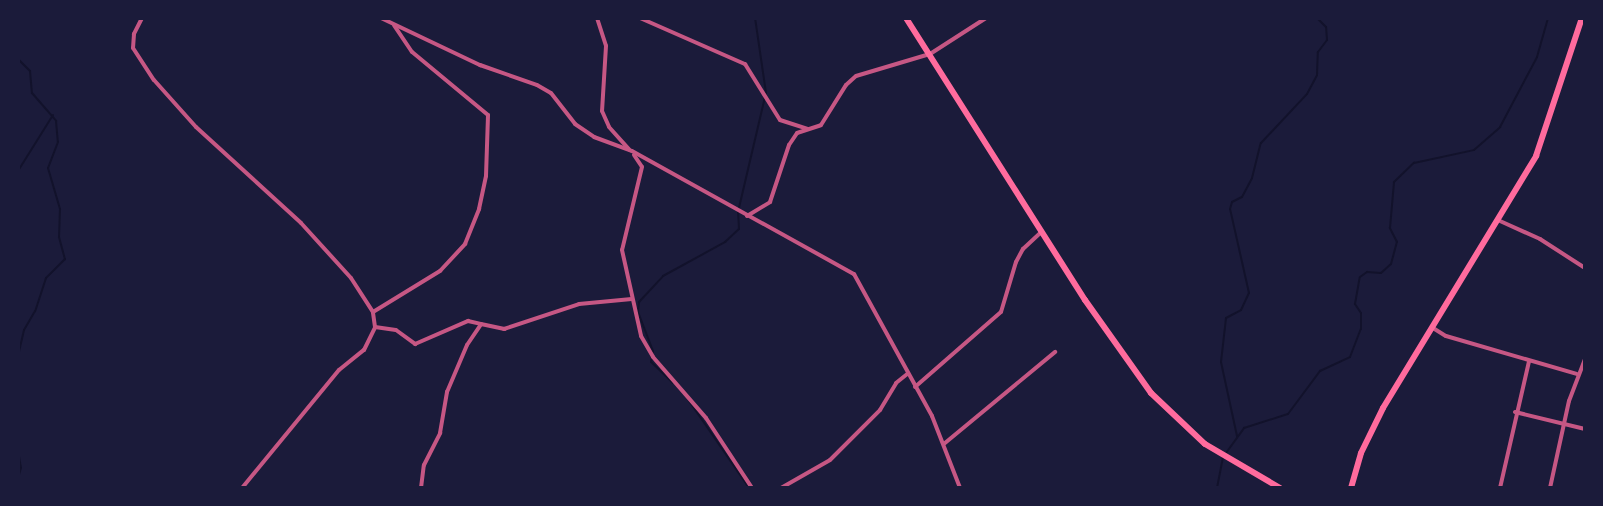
<!DOCTYPE html>
<style>
body{margin:0}
#map{position:relative;width:1603px;height:506px;overflow:hidden;background:#1b1b3a;font-family:Barlow,sans-serif}
div>[style]{position:absolute}
.stream>*{height:2px;margin:-1px;padding:0 1px;transform-origin:1px;border-radius:1px;background:#12122b}
.minor>*{height:4px;margin:-2px;padding:0 2px;transform-origin:2px;border-radius:2px;background:#c65784}
.primary>*{height:6px;margin:-3px;padding:0 3px;transform-origin:3px;border-radius:3px;background:#ff6b9d}
span{translate:-50% -50%;white-space:nowrap;text-align:center;line-height:1.15;-webkit-text-stroke:4.5px #1b1b3a;paint-order:stroke}
.frame{position:absolute;inset:0;border:20px solid #1b1b3a;pointer-events:none}
</style>
<div id="map">
<div class="stream">
<div style="left:18px;top:59px;width:17px;rotate:45deg"></div>
<div style="left:30px;top:71px;width:22px;rotate:85deg"></div>
<div style="left:32px;top:93px;width:37px;rotate:49deg"></div>
<div style="left:56px;top:121px;width:21px;rotate:85deg"></div>
<div style="left:58px;top:142px;width:28px;rotate:111deg"></div>
<div style="left:48px;top:168px;width:43px;rotate:73.7deg"></div>
<div style="left:60px;top:209px;width:28px;rotate:92deg"></div>
<div style="left:59px;top:237px;width:23px;rotate:75deg"></div>
<div style="left:65px;top:259px;width:27px;rotate:135deg"></div>
<div style="left:46px;top:278px;width:35px;rotate:108deg"></div>
<div style="left:35px;top:311px;width:22px;rotate:120deg"></div>
<div style="left:24px;top:330px;width:27px;rotate:103deg"></div>
<div style="left:18px;top:171px;width:66px;rotate:-58deg"></div>
<div style="left:673px;top:383px;width:30px;rotate:-136deg"></div>
<div style="left:651px;top:362px;width:11px;rotate:-80deg"></div>
<div style="left:653px;top:351px;width:42px;rotate:-111deg"></div>
<div style="left:638px;top:312px;width:10px;rotate:-84deg"></div>
<div style="left:639px;top:302px;width:35px;rotate:-47deg"></div>
<div style="left:663px;top:276px;width:71px;rotate:-28.7deg"></div>
<div style="left:725px;top:242px;width:19px;rotate:-43deg"></div>
<div style="left:739px;top:229px;width:17px;rotate:-93deg"></div>
<div style="left:738px;top:212px;width:122px;rotate:-76.8deg"></div>
<div style="left:766px;top:93px;width:76px;rotate:-98.3deg"></div>
<div style="left:687px;top:398px;width:109px;rotate:55.4deg"></div>
<div style="left:1237px;top:436px;width:76px;rotate:-102.2deg"></div>
<div style="left:1221px;top:362px;width:44px;rotate:-83.5deg"></div>
<div style="left:1226px;top:318px;width:17px;rotate:-28deg"></div>
<div style="left:1241px;top:310px;width:19px;rotate:-65deg"></div>
<div style="left:1249px;top:293px;width:86px;rotate:-102.7deg"></div>
<div style="left:1230px;top:209px;width:7px;rotate:-74deg"></div>
<div style="left:1232px;top:202px;width:11px;rotate:-27deg"></div>
<div style="left:1242px;top:197px;width:21px;rotate:-62deg"></div>
<div style="left:1252px;top:178px;width:36px;rotate:-76deg"></div>
<div style="left:1261px;top:143px;width:67px;rotate:-46.8deg"></div>
<div style="left:1307px;top:94px;width:21px;rotate:-62deg"></div>
<div style="left:1317px;top:75px;width:23px;rotate:-88deg"></div>
<div style="left:1318px;top:52px;width:15px;rotate:-53deg"></div>
<div style="left:1327px;top:40px;width:13px;rotate:-94deg"></div>
<div style="left:1326px;top:27px;width:13px;rotate:-135deg"></div>
<div style="left:18px;top:451px;width:17px;rotate:80deg"></div>
<div style="left:21px;top:468px;width:10px;rotate:107deg"></div>
<div style="left:1226px;top:453px;width:31px;rotate:-54deg"></div>
<div style="left:1244px;top:428px;width:46px;rotate:-17.7deg"></div>
<div style="left:1288px;top:414px;width:54px;rotate:-53.3deg"></div>
<div style="left:1320px;top:371px;width:33px;rotate:-25deg"></div>
<div style="left:1350px;top:357px;width:30px;rotate:-69deg"></div>
<div style="left:1361px;top:329px;width:16px;rotate:-90deg"></div>
<div style="left:1361px;top:313px;width:11px;rotate:-124deg"></div>
<div style="left:1355px;top:304px;width:27px;rotate:-80deg"></div>
<div style="left:1360px;top:277px;width:9px;rotate:-36deg"></div>
<div style="left:1367px;top:272px;width:14px;rotate:4deg"></div>
<div style="left:1381px;top:273px;width:13px;rotate:-42deg"></div>
<div style="left:1391px;top:264px;width:23px;rotate:-75deg"></div>
<div style="left:1397px;top:242px;width:16px;rotate:-117deg"></div>
<div style="left:1390px;top:228px;width:46px;rotate:-85deg"></div>
<div style="left:1394px;top:182px;width:28px;rotate:-44deg"></div>
<div style="left:1414px;top:163px;width:61px;rotate:-12.2deg"></div>
<div style="left:1474px;top:150px;width:35px;rotate:-41deg"></div>
<div style="left:1500px;top:127px;width:79px;rotate:-62.1deg"></div>
<div style="left:1537px;top:57px;width:41px;rotate:-74.2deg"></div>
<div style="left:1217px;top:488px;width:31px;rotate:-79deg"></div>
</div>
<div class="minor">
<div style="left:142px;top:18px;width:18px;rotate:117deg"></div>
<div style="left:134px;top:34px;width:14px;rotate:94deg"></div>
<div style="left:133px;top:48px;width:38px;rotate:57deg"></div>
<div style="left:154px;top:80px;width:63px;rotate:48.2deg"></div>
<div style="left:196px;top:127px;width:142px;rotate:42.4deg"></div>
<div style="left:301px;top:223px;width:74px;rotate:47.7deg"></div>
<div style="left:351px;top:278px;width:40px;rotate:57.1deg"></div>
<div style="left:381px;top:18px;width:110px;rotate:25.4deg"></div>
<div style="left:480px;top:65px;width:60px;rotate:19.3deg"></div>
<div style="left:537px;top:85px;width:16px;rotate:30deg"></div>
<div style="left:551px;top:93px;width:39px;rotate:52deg"></div>
<div style="left:575px;top:124px;width:23px;rotate:34deg"></div>
<div style="left:594px;top:137px;width:40px;rotate:20.2deg"></div>
<div style="left:632px;top:151px;width:254px;rotate:29deg"></div>
<div style="left:854px;top:274px;width:162px;rotate:61.2deg"></div>
<div style="left:932px;top:416px;width:77px;rotate:68.7deg"></div>
<div style="left:597px;top:18px;width:29px;rotate:72deg"></div>
<div style="left:606px;top:46px;width:65px;rotate:93.5deg"></div>
<div style="left:602px;top:111px;width:17px;rotate:66deg"></div>
<div style="left:609px;top:127px;width:30px;rotate:48deg"></div>
<div style="left:640px;top:18px;width:115px;rotate:23.7deg"></div>
<div style="left:745px;top:64px;width:66px;rotate:58deg"></div>
<div style="left:780px;top:120px;width:29px;rotate:18deg"></div>
<div style="left:634px;top:155px;width:14px;rotate:56deg"></div>
<div style="left:642px;top:167px;width:85px;rotate:103.5deg"></div>
<div style="left:622px;top:250px;width:88px;rotate:77.5deg"></div>
<div style="left:641px;top:336px;width:24px;rotate:60deg"></div>
<div style="left:653px;top:357px;width:81px;rotate:49deg"></div>
<div style="left:706px;top:418px;width:84px;rotate:56.7deg"></div>
<div style="left:747px;top:216px;width:27px;rotate:-31deg"></div>
<div style="left:770px;top:202px;width:60px;rotate:-71.6deg"></div>
<div style="left:789px;top:145px;width:14px;rotate:-56deg"></div>
<div style="left:797px;top:133px;width:25px;rotate:-18deg"></div>
<div style="left:821px;top:125px;width:47px;rotate:-58deg"></div>
<div style="left:846px;top:85px;width:13px;rotate:-42deg"></div>
<div style="left:856px;top:76px;width:77px;rotate:-16.6deg"></div>
<div style="left:930px;top:54px;width:67px;rotate:-32.7deg"></div>
<div style="left:1500px;top:221px;width:44px;rotate:24.2deg"></div>
<div style="left:1540px;top:239px;width:54px;rotate:32.8deg"></div>
<div style="left:375px;top:327px;width:21px;rotate:8deg"></div>
<div style="left:396px;top:330px;width:24px;rotate:36deg"></div>
<div style="left:415px;top:344px;width:58px;rotate:-23.5deg"></div>
<div style="left:468px;top:321px;width:13px;rotate:13deg"></div>
<div style="left:1433px;top:328px;width:15px;rotate:32deg"></div>
<div style="left:1446px;top:336px;width:136px;rotate:16.2deg"></div>
<div style="left:915px;top:387px;width:114px;rotate:-41.1deg"></div>
<div style="left:1001px;top:312px;width:52px;rotate:-73.3deg"></div>
<div style="left:1016px;top:262px;width:15px;rotate:-62deg"></div>
<div style="left:1023px;top:249px;width:25px;rotate:-43deg"></div>
<div style="left:1515px;top:412px;width:72px;rotate:13.7deg"></div>
<div style="left:945px;top:443px;width:143px;rotate:-39.6deg"></div>
<div style="left:242px;top:488px;width:153px;rotate:-50.6deg"></div>
<div style="left:339px;top:370px;width:32px;rotate:-39deg"></div>
<div style="left:364px;top:350px;width:25px;rotate:-64deg"></div>
<div style="left:375px;top:327px;width:15px;rotate:-98deg"></div>
<div style="left:373px;top:312px;width:79px;rotate:-31.5deg"></div>
<div style="left:440px;top:271px;width:37px;rotate:-47deg"></div>
<div style="left:465px;top:244px;width:38px;rotate:-68deg"></div>
<div style="left:479px;top:209px;width:34px;rotate:-78deg"></div>
<div style="left:486px;top:176px;width:61px;rotate:-88.1deg"></div>
<div style="left:488px;top:115px;width:99px;rotate:-140.3deg"></div>
<div style="left:412px;top:52px;width:32px;rotate:-124deg"></div>
<div style="left:421px;top:488px;width:23px;rotate:-83deg"></div>
<div style="left:424px;top:465px;width:36px;rotate:-63deg"></div>
<div style="left:440px;top:433px;width:42px;rotate:-80.3deg"></div>
<div style="left:447px;top:392px;width:51px;rotate:-66.9deg"></div>
<div style="left:467px;top:345px;width:25px;rotate:-56deg"></div>
<div style="left:481px;top:324px;width:24px;rotate:12deg"></div>
<div style="left:504px;top:329px;width:79px;rotate:-18.4deg"></div>
<div style="left:579px;top:304px;width:53px;rotate:-5.4deg"></div>
<div style="left:781px;top:488px;width:56px;rotate:-29.7deg"></div>
<div style="left:830px;top:460px;width:71px;rotate:-45deg"></div>
<div style="left:880px;top:410px;width:31px;rotate:-59deg"></div>
<div style="left:896px;top:383px;width:14px;rotate:-39deg"></div>
<div style="left:1500px;top:488px;width:130px;rotate:-77.1deg"></div>
<div style="left:1550px;top:488px;width:89px;rotate:-77.7deg"></div>
<div style="left:1569px;top:401px;width:45px;rotate:-69.1deg"></div>
</div>
<div class="primary">
<div style="left:906px;top:18px;width:334px;rotate:57.6deg"></div>
<div style="left:1085px;top:300px;width:114px;rotate:54.6deg"></div>
<div style="left:1151px;top:393px;width:74px;rotate:43.4deg"></div>
<div style="left:1205px;top:444px;width:87px;rotate:30.4deg"></div>
<div style="left:1351px;top:488px;width:36px;rotate:-74deg"></div>
<div style="left:1361px;top:453px;width:50px;rotate:-63.9deg"></div>
<div style="left:1383px;top:408px;width:295px;rotate:-58.7deg"></div>
<div style="left:1536px;top:156px;width:145px;rotate:-71.6deg"></div>
</div>
<div class="frame"></div>
</div>
